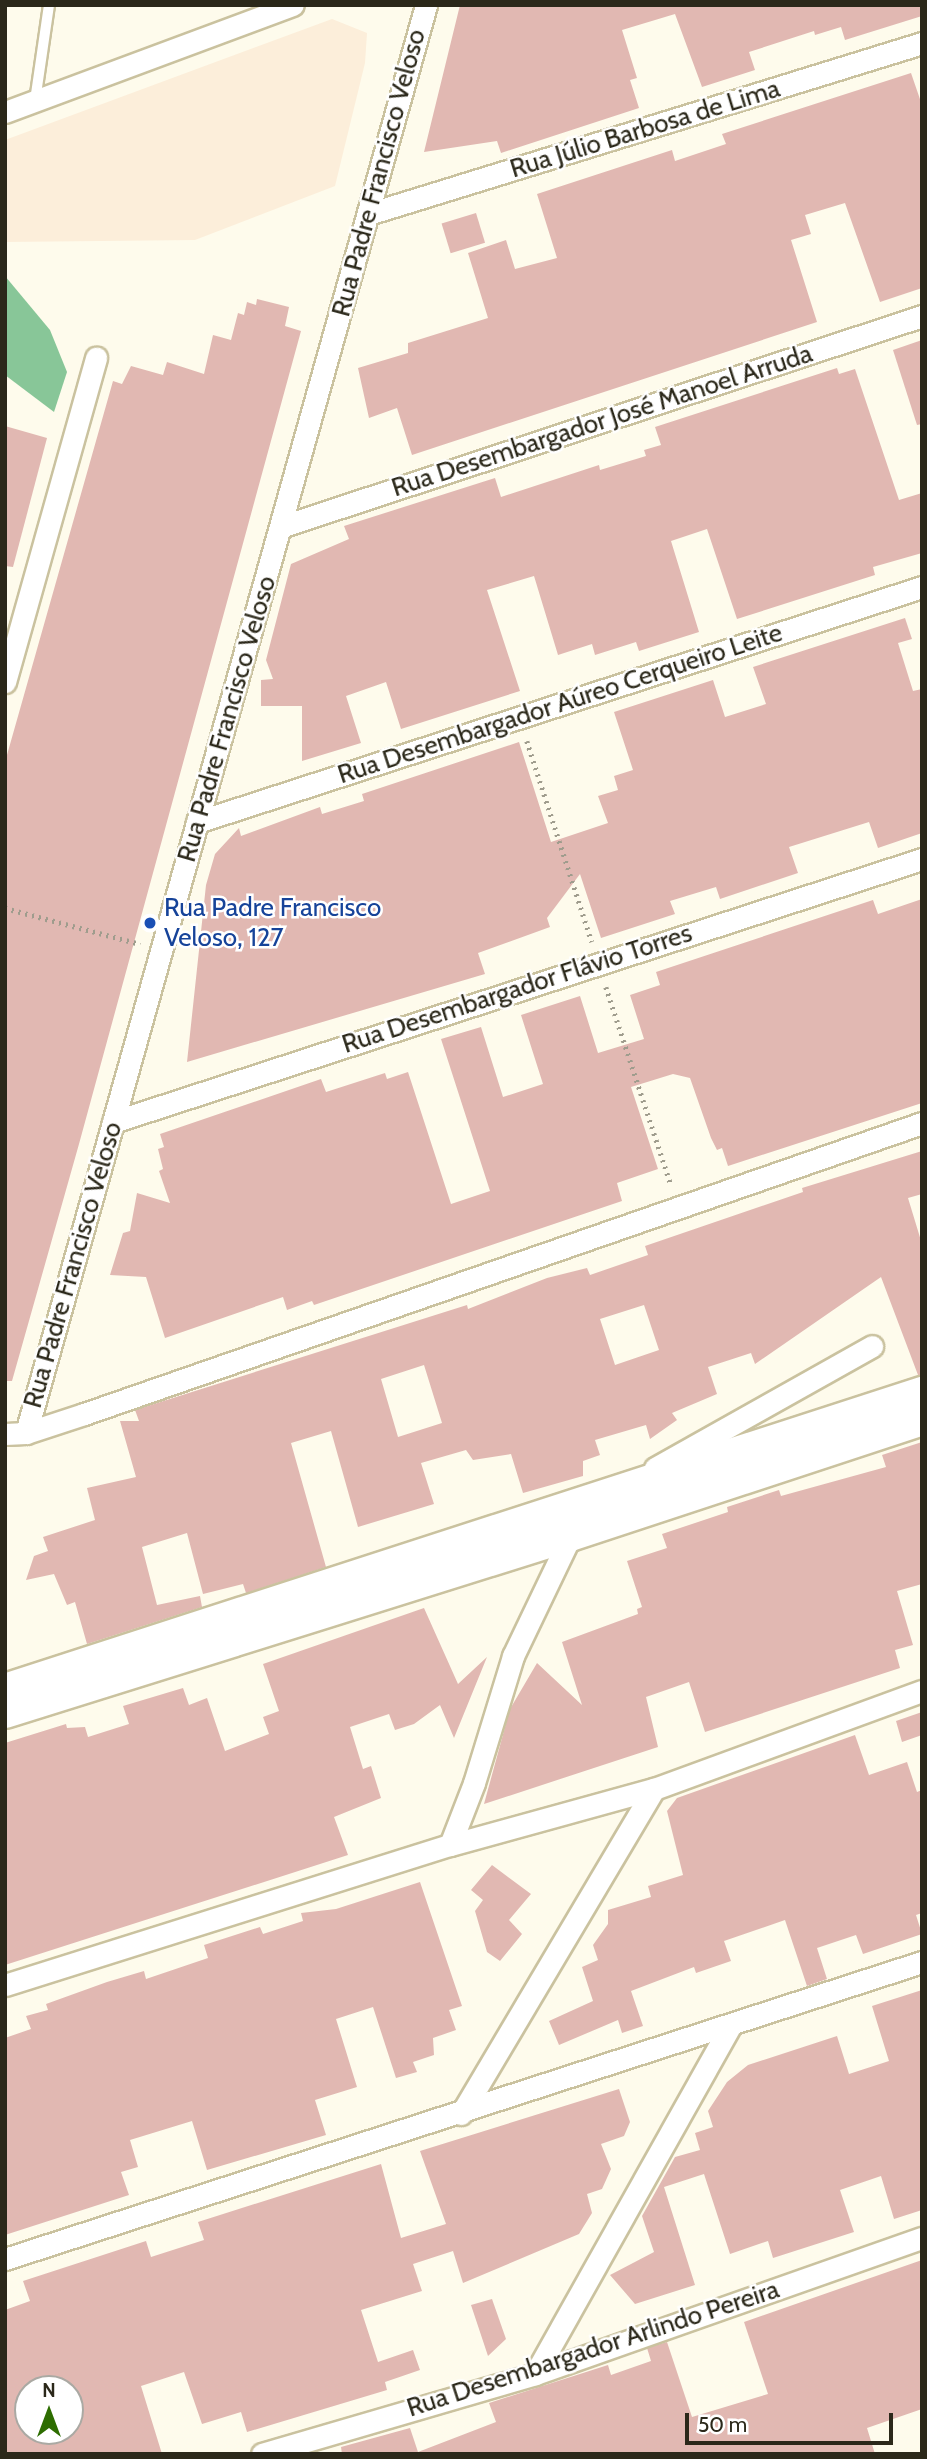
<!DOCTYPE html>
<meta charset="utf-8">
<style>
body{margin:0}
#map{position:relative;width:927px;height:2459px;overflow:hidden;background:#fefbec;font-family:Cabin,sans-serif}
div>[style]{position:absolute}
.education>*{inset:0;background:#fceeda}
.forest>*{inset:0;background:#88c698}
.building>*{inset:0;background:#e1b8b2;transform-origin:0 0}
.path>*{height:4.5px;margin-top:-2.25px;transform-origin:0;background:repeating-linear-gradient(90deg,#9f9c8d 0 2px,transparent 0 7px)}
.roads{filter:drop-shadow(2px 0 #cac29f) drop-shadow(-2px 0 #cac29f) drop-shadow(0 2px #cac29f) drop-shadow(0 -2px #cac29f)}
.lane>*{height:10px;margin:-5px;padding:0 5px;transform-origin:5px;border-radius:5px;background:#fff}
.street>*{height:21px;margin:-10.5px;padding:0 10.5px;transform-origin:10.5px;border-radius:10.5px;background:#fff}
.secondary>*{height:32px;margin:-16px;padding:0 16px;transform-origin:16px;border-radius:16px;background:#fff}
.dots>*{width:19px;height:19px;translate:-50% -50%;box-sizing:border-box;border:4px solid #fff;border-radius:50%}
span{translate:-50% -50%;white-space:nowrap;text-align:center;line-height:1.15;-webkit-text-stroke:5px #fff;paint-order:stroke}
.street-label{font-size:26px;color:#2b281a}
.transit-label{font-size:26px;color:#164399}
.left{translate:0 -50%;text-align:left}
.frame{position:absolute;inset:0;border:7px solid #2b281a;pointer-events:none}
.north{position:absolute;left:14px;top:2375px;width:70px;height:70px;box-sizing:border-box;background:#fff;border:2px solid #aaa9a3;border-radius:50%;rotate:0deg;font-size:19px;font-weight:700;line-height:28px;text-align:center;color:#2b281a}
.north::after{content:'';display:block;margin:auto;width:24px;height:32px;background:#2d6d01;clip-path:polygon(50% 0,100% 100%,50% 72%,0 100%)}
.scale{position:absolute;left:685px;top:2413px;width:208px;height:32px;box-sizing:border-box;border:4px solid #2b281a;border-top:0;padding-left:9px;font-size:21px;line-height:24px;white-space:nowrap;color:#2b281a;-webkit-text-stroke:5px #fff;paint-order:stroke}
</style>
<div id="map">
<div class="education">
<div style="clip-path:polygon(332px 19px,367px 33px,365px 63px,335px 186px,195px 240px,5px 242px,5px 140px)"></div>
</div>
<div class="forest">
<div style="clip-path:polygon(5px 276px,50px 330px,67px 372px,54px 412px,5px 375px)"></div>
</div>
<div class="building">
<div style="clip-path:polygon(460px 5px,922px 5px,922px 16px,845px 40px,841px 27px,815px 35px,814px 31px,749px 52px,755px 70px,702px 87px,675px 14px,622px 30px,637px 78px,630px 80px,639px 108px,501px 153px,497px 141px,424px 152px)"></div>
<div style="clip-path:polygon(911px 73px,922px 105px,922px 288px,880px 302px,845px 203px,805px 215px,811px 234px,791px 240px,817px 322px,412px 455px,397px 408px,369px 418px,358px 368px,408px 353px,408px 343px,488px 318px,468px 253px,506px 240px,515px 269px,557px 258px,537px 194px,672px 150px,675px 161px,726px 144px,722px 134px)"></div>
<div style="left:476px;top:213px;width:31px;height:36px;rotate:73deg"></div>
<div style="clip-path:polygon(257px 299px,289px 307px,285px 326px,301px 331px,79px 1144px,12px 1381px,5px 1381px,5px 762px,113px 381px,122px 384px,131px 366px,163px 375px,167px 362px,204px 374px,213px 335px,231px 340px,238px 313px,244px 315px,247px 302px,256px 305px)"></div>
<div style="clip-path:polygon(922px 340px,922px 424px,917px 425px,893px 350px)"></div>
<div style="clip-path:polygon(837px 368px,839px 374px,855px 369px,899px 500px,922px 493px,922px 553px,873px 567px,875px 575px,737px 619px,707px 529px,671px 541px,699px 632px,639px 651px,636px 642px,595px 655px,592px 644px,558px 655px,534px 576px,487px 590px,520px 691px,401px 729px,386px 682px,346px 696px,361px 743px,302px 761px,302px 706px,261px 706px,261px 680px,273px 679px,266px 660px,291px 564px,349px 539px,344px 526px,495px 478px,501px 497px,599px 465px,600px 470px,646px 456px,644px 450px,661px 445px,655px 427px)"></div>
<div style="clip-path:polygon(5px 426px,47px 438px,13px 567px,5px 566px)"></div>
<div style="clip-path:polygon(905px 618px,912px 639px,898px 643px,913px 691px,922px 689px,922px 833px,878px 848px,869px 822px,789px 847px,798px 873px,720px 899px,716px 887px,670px 901px,675px 914px,601px 938px,580px 874px,547px 918px,550px 927px,478px 953px,485px 974px,187px 1062px,206px 885px,215px 854px,239px 828px,241px 836px,320px 807px,322px 814px,364px 801px,362px 794px,519px 742px,551px 842px,608px 823px,598px 796px,618px 790px,614px 776px,633px 770px,614px 712px,713px 680px,725px 717px,766px 704px,753px 667px)"></div>
<div style="clip-path:polygon(922px 899px,922px 1103px,728px 1166px,722px 1148px,717px 1150px,711px 1138px,690px 1078px,673px 1074px,631px 1087px,658px 1169px,617px 1183px,622px 1201px,314px 1305px,312px 1301px,287px 1310px,283px 1297px,165px 1338px,146px 1277px,110px 1275px,123px 1233px,130px 1231px,137px 1193px,170px 1203px,159px 1171px,163px 1169px,158px 1149px,164px 1147px,160px 1134px,321px 1079px,326px 1092px,385px 1073px,387px 1079px,408px 1072px,451px 1204px,490px 1191px,441px 1039px,481px 1027px,503px 1097px,543px 1084px,521px 1015px,580px 996px,598px 1053px,644px 1039px,630px 995px,660px 985px,656px 972px,873px 900px,878px 914px)"></div>
<div style="clip-path:polygon(evenodd,922px 1151px,922px 1194px,908px 1198px,922px 1244px,922px 1375px,918px 1375px,881px 1277px,755px 1364px,751px 1353px,708px 1367px,717px 1394px,672px 1413px,677px 1420px,650px 1439px,646px 1425px,595px 1440px,600px 1455px,583px 1461px,583px 1476px,523px 1493px,511px 1454px,473px 1460px,466px 1450px,421px 1463px,434px 1504px,358px 1527px,331px 1431px,291px 1443px,326px 1567px,246px 1593px,243px 1584px,203px 1594px,187px 1533px,142px 1547px,157px 1605px,200px 1596px,202px 1607px,87px 1644px,75px 1602px,67px 1605px,54px 1574px,26px 1580px,34px 1556px,48px 1551px,43px 1537px,95px 1520px,87px 1488px,136px 1477px,120px 1421px,139px 1421px,135px 1410px,467px 1305px,468px 1309px,547px 1278px,587px 1268px,590px 1275px,648px 1255px,645px 1246px,803px 1192px,802px 1188px,922px 1151px,644px 1305px,659px 1350px,615px 1365px,600px 1319px,644px 1305px,922px 1151px,424px 1365px,442px 1423px,398px 1437px,381px 1379px,424px 1365px)"></div>
<div style="clip-path:polygon(922px 1442px,922px 1584px,897px 1591px,913px 1645px,895px 1650px,900px 1668px,705px 1732px,689px 1682px,646px 1697px,658px 1747px,484px 1804px,510px 1709px,537px 1663px,582px 1705px,562px 1642px,638px 1614px,637px 1609px,642px 1607px,627px 1561px,667px 1548px,662px 1534px,728px 1512px,727px 1507px,779px 1490px,781px 1496px,886px 1467px,882px 1455px)"></div>
<div style="clip-path:polygon(424px 1608px,458px 1684px,487px 1657px,454px 1738px,440px 1705px,414px 1724px,395px 1730px,389px 1714px,350px 1727px,363px 1769px,371px 1766px,381px 1798px,334px 1817px,348px 1855px,5px 1965px,5px 1743px,66px 1724px,67px 1728px,85px 1727px,88px 1737px,129px 1724px,123px 1706px,183px 1688px,189px 1705px,207px 1698px,225px 1751px,269px 1734px,263px 1717px,279px 1711px,263px 1664px)"></div>
<div style="clip-path:polygon(922px 1712px,922px 1735px,902px 1742px,896px 1721px)"></div>
<div style="clip-path:polygon(855px 1735px,869px 1775px,907px 1762px,917px 1792px,922px 1790px,922px 1913px,916px 1915px,922px 1934px,863px 1954px,856px 1935px,817px 1948px,827px 1979px,807px 1986px,785px 1920px,724px 1941px,731px 1961px,696px 1973px,694px 1967px,631px 1991px,643px 2026px,622px 2033px,618px 2020px,559px 2045px,549px 2021px,593px 2001px,582px 1967px,598px 1960px,593px 1945px,608px 1924px,608px 1910px,651px 1897px,648px 1886px,683px 1875px,667px 1811px,677px 1798px)"></div>
<div style="clip-path:polygon(492px 1865px,531px 1894px,509px 1920px,522px 1934px,500px 1961px,487px 1952px,475px 1911px,483px 1900px,471px 1890px)"></div>
<div style="clip-path:polygon(420px 1882px,462px 2006px,449px 2010px,456px 2030px,433px 2038px,434px 2055px,413px 2062px,417px 2072px,396px 2078px,373px 2007px,336px 2019px,357px 2087px,315px 2100px,326px 2135px,207px 2170px,192px 2121px,130px 2140px,138px 2167px,121px 2172px,129px 2195px,5px 2235px,5px 2038px,31px 2029px,26px 2016px,48px 2010px,46px 2004px,107px 1982px,144px 1971px,146px 1979px,208px 1958px,204px 1945px,260px 1927px,263px 1934px,303px 1921px,301px 1913px,336px 1909px)"></div>
<div style="clip-path:polygon(922px 1990px,922px 2210px,894px 2219px,881px 2176px,840px 2190px,854px 2232px,773px 2258px,768px 2241px,730px 2254px,704px 2174px,664px 2187px,695px 2285px,635px 2304px,610px 2275px,654px 2252px,642px 2216px,675px 2157px,700px 2150px,695px 2133px,713px 2127px,708px 2111px,727px 2082px,748px 2065px,837px 2036px,849px 2074px,889px 2061px,872px 2006px)"></div>
<div style="clip-path:polygon(evenodd,619px 2089px,630px 2122px,624px 2136px,601px 2144px,611px 2169px,602px 2189px,587px 2194px,592px 2213px,579px 2234px,463px 2283px,453px 2251px,413px 2264px,422px 2291px,361px 2310px,378px 2362px,413px 2350px,420px 2370px,385px 2382px,387px 2390px,247px 2432px,241px 2412px,202px 2424px,184px 2372px,141px 2386px,162px 2454px,5px 2454px,5px 2310px,30px 2301px,23px 2281px,146px 2241px,151px 2257px,204px 2240px,198px 2222px,381px 2164px,401px 2238px,446px 2224px,420px 2151px,619px 2089px,28px 2389px,70px 2389px,70px 2431px,28px 2431px,28px 2389px)"></div>
<div style="clip-path:polygon(922px 2260px,922px 2409px,867px 2428px,875px 2454px,342px 2454px,341px 2447px,410px 2428px,418px 2452px,496px 2422px,489px 2403px,608px 2365px,611px 2375px,651px 2361px,647px 2348px,667px 2342px,692px 2417px,768px 2394px,744px 2322px)"></div>
<div style="clip-path:polygon(492px 2299px,506px 2339px,488px 2356px,471px 2305px)"></div>
</div>
<div class="path">
<div style="left:527px;top:741px;width:211px;rotate:72.1deg"></div>
<div style="left:5px;top:908px;width:140px;rotate:14.9deg"></div>
<div style="left:606px;top:987px;width:208px;rotate:71.8deg"></div>
</div>
<div class="roads">
<div class="lane">
<div style="left:35px;top:101px;width:97px;rotate:-81.7deg"></div>
</div>
<div class="street">
<div style="left:5px;top:112px;width:307px;rotate:-20.4deg"></div>
<div style="left:368px;top:214px;width:580px;rotate:-17.15deg"></div>
<div style="left:283px;top:526px;width:673px;rotate:-18.19deg"></div>
<div style="left:5px;top:682px;width:337px;rotate:-74.3deg"></div>
<div style="left:197px;top:822px;width:762px;rotate:-17.96deg"></div>
<div style="left:113px;top:1122px;width:851px;rotate:-18.01deg"></div>
<div style="left:26px;top:1433px;width:1483px;rotate:-74.35deg"></div>
<div style="left:5px;top:1434px;width:21px;rotate:-3deg"></div>
<div style="left:26px;top:1433px;width:61px;rotate:-18.1deg"></div>
<div style="left:84px;top:1414px;width:887px;rotate:-19.15deg"></div>
<div style="left:655px;top:1468px;width:249px;rotate:-29.3deg"></div>
<div style="left:450px;top:1845px;width:66px;rotate:-68.8deg"></div>
<div style="left:474px;top:1783px;width:133px;rotate:-72.9deg"></div>
<div style="left:513px;top:1656px;width:139px;rotate:-64.4deg"></div>
<div style="left:5px;top:1985px;width:467px;rotate:-17.5deg"></div>
<div style="left:450px;top:1845px;width:212px;rotate:-15.4deg"></div>
<div style="left:654px;top:1789px;width:285px;rotate:-20.1deg"></div>
<div style="left:461px;top:2114px;width:378px;rotate:-59.3deg"></div>
<div style="left:5px;top:2259px;width:964px;rotate:-17.95deg"></div>
<div style="left:535px;top:2374px;width:399px;rotate:-60.7deg"></div>
<div style="left:262px;top:2454px;width:284px;rotate:-16.3deg"></div>
<div style="left:535px;top:2374px;width:410px;rotate:-19.4deg"></div>
</div>
<div class="secondary">
<div style="left:5px;top:1690px;width:964px;rotate:-17.95deg"></div>
<div style="left:5px;top:1712px;width:592px;rotate:-17.39deg"></div>
<div style="left:570px;top:1535px;width:371px;rotate:-18.2deg"></div>
</div>
</div>
<div class="dots">
<div style="left:150px;top:923px;background:#1a4fb4"></div>
</div>
<div class="street-label">
<span style="left:645px;top:129px;rotate:-17deg">Rua Júlio Barbosa de Lima</span>
<span style="left:379px;top:173px;rotate:-75deg">Rua Padre Francisco Veloso</span>
<span style="left:602px;top:421px;rotate:-18deg">Rua Desembargador José Manoel Arruda</span>
<span style="left:560px;top:704px;rotate:-18deg">Rua Desembargador Aúreo Cerqueiro Leite</span>
<span style="left:227px;top:719px;rotate:-74deg">Rua Padre Francisco Veloso</span>
<span style="left:517px;top:989px;rotate:-18deg">Rua Desembargador Flávio Torres</span>
<span style="left:73px;top:1265px;rotate:-74deg">Rua Padre Francisco Veloso</span>
<span style="left:593px;top:2349px;rotate:-18deg">Rua Desembargador Arlindo Pereira</span>
</div>
<div class="transit-label">
<span class="left" style="left:164px;top:923px">Rua Padre Francisco<br>Veloso, 127</span>
</div>
<div class="frame"></div>
<div class="north">N</div>
<div class="scale">50 m</div>
</div>
